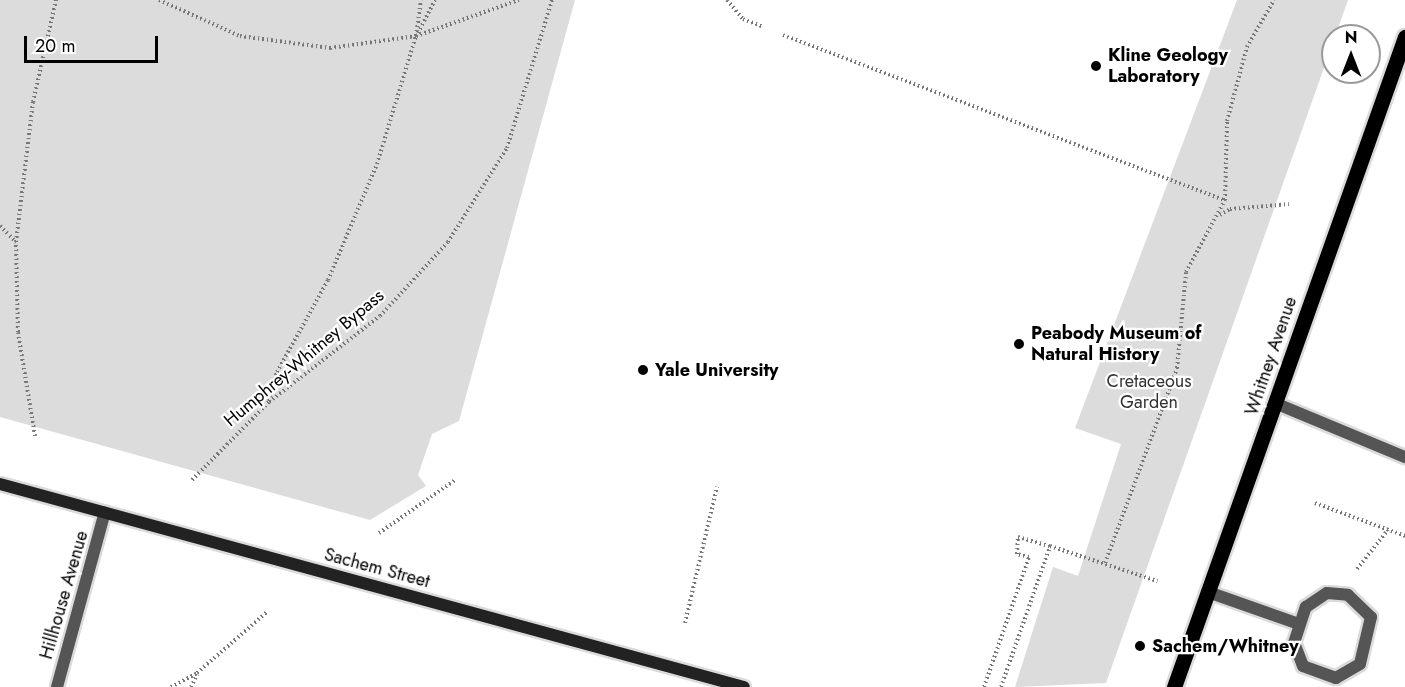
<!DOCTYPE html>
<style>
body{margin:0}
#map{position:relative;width:1405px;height:687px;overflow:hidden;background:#fff;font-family:Jost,sans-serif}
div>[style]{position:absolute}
.green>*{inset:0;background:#dcdcdc}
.path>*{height:4px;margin-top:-2px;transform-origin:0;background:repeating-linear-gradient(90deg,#777 0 1.5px,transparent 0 4.5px)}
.roads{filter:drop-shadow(2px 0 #dbdbdb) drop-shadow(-2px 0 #dbdbdb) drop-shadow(0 2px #dbdbdb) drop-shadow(0 -2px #dbdbdb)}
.lane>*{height:12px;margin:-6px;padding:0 6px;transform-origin:6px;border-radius:6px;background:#555}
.street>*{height:12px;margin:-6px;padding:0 6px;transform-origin:6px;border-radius:6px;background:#555}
.secondary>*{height:12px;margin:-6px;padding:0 6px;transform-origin:6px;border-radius:6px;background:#222}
.primary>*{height:15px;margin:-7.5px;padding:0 7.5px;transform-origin:7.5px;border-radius:7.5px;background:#000}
.dots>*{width:16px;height:16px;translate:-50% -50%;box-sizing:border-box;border:3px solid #fff;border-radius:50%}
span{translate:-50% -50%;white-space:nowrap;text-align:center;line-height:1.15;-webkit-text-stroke:4.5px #fff;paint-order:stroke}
.poi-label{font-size:18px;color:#000;font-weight:700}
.left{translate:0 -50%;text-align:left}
.street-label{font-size:18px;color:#000}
.park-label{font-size:18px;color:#333}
.north{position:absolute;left:1321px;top:24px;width:60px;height:60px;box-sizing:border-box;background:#fff;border:2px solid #999;border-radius:50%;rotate:0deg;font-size:16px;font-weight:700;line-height:24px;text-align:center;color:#000}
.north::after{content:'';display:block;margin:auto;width:21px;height:27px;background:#000;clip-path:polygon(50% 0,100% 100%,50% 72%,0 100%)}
.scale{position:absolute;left:24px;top:36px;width:134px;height:27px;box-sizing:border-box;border:3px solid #000;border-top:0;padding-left:8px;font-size:18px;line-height:21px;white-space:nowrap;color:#000;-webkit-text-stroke:4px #fff;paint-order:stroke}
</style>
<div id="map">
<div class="green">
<div style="clip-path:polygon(0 0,575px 0,459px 421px,432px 434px,418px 475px,426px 486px,370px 520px,0 417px)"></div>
<div style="clip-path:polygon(1237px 0,1348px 0,1106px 683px,1015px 687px,1053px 567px,1078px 576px,1121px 444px,1075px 428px)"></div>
</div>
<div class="path">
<div style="left:159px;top:0;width:89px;rotate:24deg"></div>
<div style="left:240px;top:36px;width:91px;rotate:7.6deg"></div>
<div style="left:330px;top:48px;width:87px;rotate:-7.9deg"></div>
<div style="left:416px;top:36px;width:109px;rotate:-19.3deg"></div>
<div style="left:727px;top:0;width:25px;rotate:50deg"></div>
<div style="left:743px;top:19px;width:22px;rotate:21deg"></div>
<div style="left:418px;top:33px;width:37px;rotate:-63deg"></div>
<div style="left:783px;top:35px;width:472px;rotate:20.5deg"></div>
<div style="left:1220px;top:215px;width:12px;rotate:-31deg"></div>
<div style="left:1230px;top:209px;width:59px;rotate:-4.8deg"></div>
<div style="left:0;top:226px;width:23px;rotate:45deg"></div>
<div style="left:269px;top:401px;width:30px;rotate:-75deg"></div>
<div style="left:277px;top:372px;width:105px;rotate:-61deg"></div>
<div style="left:328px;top:280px;width:126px;rotate:-67.1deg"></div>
<div style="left:377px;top:164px;width:134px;rotate:-73.1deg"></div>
<div style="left:416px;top:36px;width:36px;rotate:-82deg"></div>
<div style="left:35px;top:436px;width:105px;rotate:-99.3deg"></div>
<div style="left:18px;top:332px;width:90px;rotate:-91.3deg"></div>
<div style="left:16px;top:242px;width:141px;rotate:-83.1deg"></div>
<div style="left:33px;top:102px;width:105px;rotate:-77.3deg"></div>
<div style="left:192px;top:480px;width:110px;rotate:-45.4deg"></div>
<div style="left:269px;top:402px;width:140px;rotate:-37.8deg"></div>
<div style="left:380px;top:316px;width:100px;rotate:-47.4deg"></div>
<div style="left:448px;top:242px;width:111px;rotate:-57.9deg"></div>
<div style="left:507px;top:148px;width:155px;rotate:-73.1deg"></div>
<div style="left:1315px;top:503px;width:96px;rotate:20.1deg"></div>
<div style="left:379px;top:533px;width:93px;rotate:-34.9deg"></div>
<div style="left:1105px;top:563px;width:208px;rotate:-69.7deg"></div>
<div style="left:1177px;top:368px;width:96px;rotate:-84.6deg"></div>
<div style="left:1186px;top:272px;width:82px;rotate:-61.6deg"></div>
<div style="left:1225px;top:200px;width:79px;rotate:-88.5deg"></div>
<div style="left:1227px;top:121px;width:77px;rotate:-74.9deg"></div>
<div style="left:1247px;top:47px;width:54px;rotate:-60.1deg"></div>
<div style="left:1357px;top:569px;width:50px;rotate:-51.5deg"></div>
<div style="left:685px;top:623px;width:140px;rotate:-76.8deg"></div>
<div style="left:171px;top:687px;width:30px;rotate:-28deg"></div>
<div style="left:197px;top:673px;width:93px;rotate:-41.1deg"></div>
<div style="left:191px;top:687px;width:14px;rotate:-65deg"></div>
<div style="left:984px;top:687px;width:138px;rotate:-70.9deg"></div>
<div style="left:1029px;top:557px;width:12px;rotate:-166deg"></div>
<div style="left:1017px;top:554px;width:17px;rotate:-87deg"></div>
<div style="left:1018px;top:537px;width:33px;rotate:16deg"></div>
<div style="left:1001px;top:687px;width:149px;rotate:-70.8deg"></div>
<div style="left:1050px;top:546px;width:113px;rotate:18.1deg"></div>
</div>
<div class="roads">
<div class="lane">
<div style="left:1275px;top:403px;width:141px;rotate:22.6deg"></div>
<div style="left:1208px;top:592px;width:96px;rotate:19.4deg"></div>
<div style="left:1327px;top:593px;width:21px;rotate:5deg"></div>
<div style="left:1348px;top:595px;width:32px;rotate:44deg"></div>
<div style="left:1371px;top:617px;width:48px;rotate:103.2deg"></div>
<div style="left:1360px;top:664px;width:28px;rotate:150deg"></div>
<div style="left:1336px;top:678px;width:35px;rotate:-160deg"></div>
<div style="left:1303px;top:666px;width:25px;rotate:-111deg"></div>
<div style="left:1294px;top:643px;width:38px;rotate:-72deg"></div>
<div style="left:1306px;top:607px;width:25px;rotate:-34deg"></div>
</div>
<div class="street">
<div style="left:57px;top:687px;width:181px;rotate:-74.7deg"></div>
</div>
<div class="secondary">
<div style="left:0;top:484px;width:771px;rotate:15.26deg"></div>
</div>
<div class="primary">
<div style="left:1174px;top:687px;width:690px;rotate:-70.44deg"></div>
</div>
</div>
<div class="dots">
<div style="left:1096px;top:66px;background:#000"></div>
<div style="left:1019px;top:344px;background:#000"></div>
<div style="left:643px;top:370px;background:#000"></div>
<div style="left:1140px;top:646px;background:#000"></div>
</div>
<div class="poi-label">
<span class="left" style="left:1108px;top:66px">Kline Geology<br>Laboratory</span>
<span class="left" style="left:1031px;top:344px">Peabody Museum of<br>Natural History</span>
<span class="left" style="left:655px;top:370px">Yale University</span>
<span class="left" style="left:1152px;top:646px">Sachem/Whitney</span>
</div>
<div class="street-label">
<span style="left:1271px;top:356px;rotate:-71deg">Whitney Avenue</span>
<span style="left:304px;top:358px;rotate:-40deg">Humphrey-Whitney Bypass</span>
<span style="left:377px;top:568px;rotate:15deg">Sachem Street</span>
<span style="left:64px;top:595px;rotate:-74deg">Hillhouse Avenue</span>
</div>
<div class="park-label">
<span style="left:1149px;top:392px">Cretaceous<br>Garden</span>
</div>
<div class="north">N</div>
<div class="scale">20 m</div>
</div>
